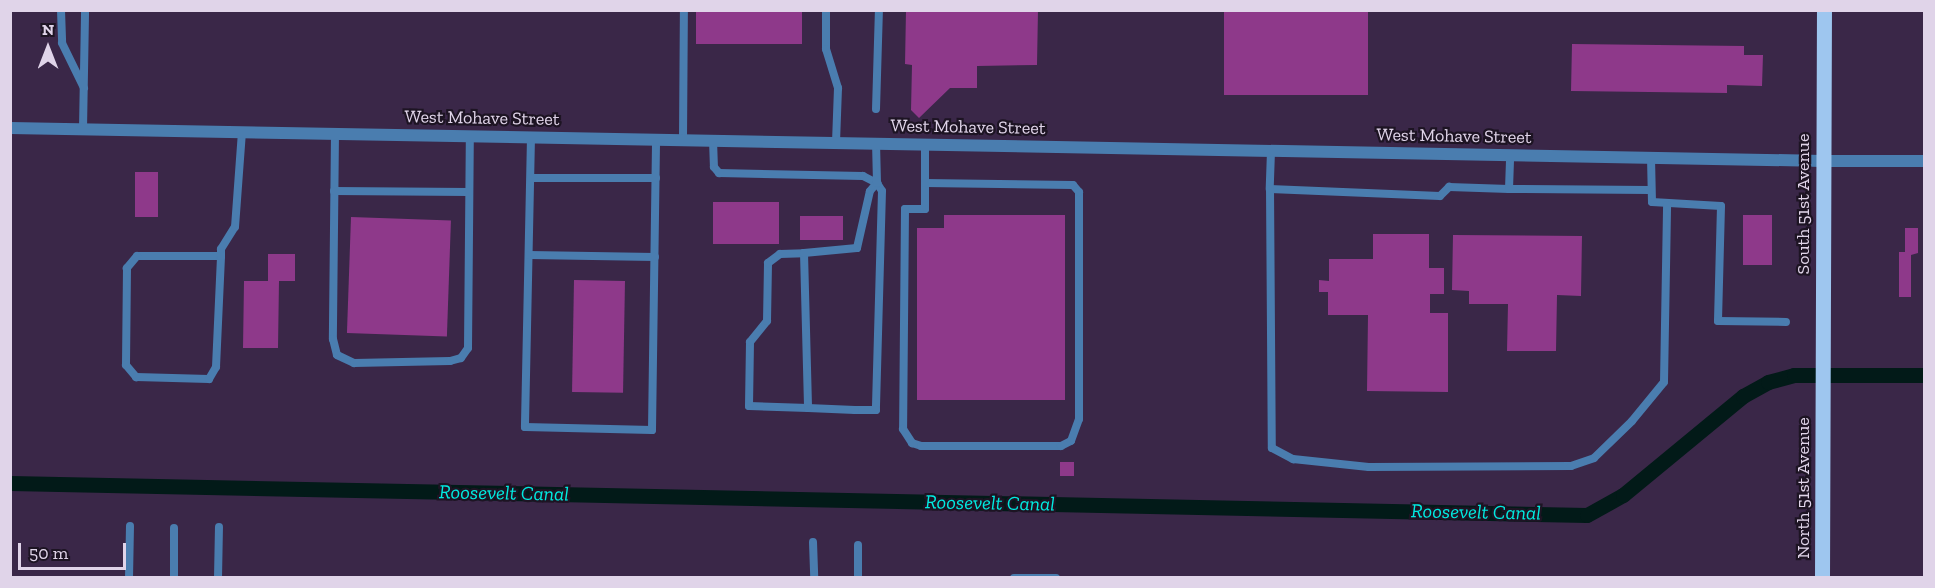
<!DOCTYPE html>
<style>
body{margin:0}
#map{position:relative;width:1935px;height:588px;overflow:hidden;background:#3a2748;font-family:"Zilla Slab",serif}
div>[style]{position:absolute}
.canal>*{height:15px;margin:-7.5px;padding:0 7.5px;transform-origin:7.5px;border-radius:7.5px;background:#021a18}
.building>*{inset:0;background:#8e398a;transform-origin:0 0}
.service>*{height:8px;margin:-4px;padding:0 4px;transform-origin:4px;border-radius:4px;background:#4a7daf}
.minor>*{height:12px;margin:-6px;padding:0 6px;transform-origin:6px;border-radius:6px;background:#4a7daf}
.tertiary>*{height:12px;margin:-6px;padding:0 6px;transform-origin:6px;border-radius:6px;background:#4a7daf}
.primary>*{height:15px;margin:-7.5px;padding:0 7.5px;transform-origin:7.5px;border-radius:7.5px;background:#9ec6ef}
span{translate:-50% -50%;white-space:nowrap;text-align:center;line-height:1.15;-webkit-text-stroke:4.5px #1d1423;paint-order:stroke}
.street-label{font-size:18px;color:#e0d4e9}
.water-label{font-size:20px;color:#00ebe1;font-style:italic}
.frame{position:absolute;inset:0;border:12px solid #e0d4e9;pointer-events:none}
.north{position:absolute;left:18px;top:18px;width:60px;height:60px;-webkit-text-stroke:4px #1d1423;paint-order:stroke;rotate:0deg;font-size:16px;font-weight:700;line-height:24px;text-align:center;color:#e0d4e9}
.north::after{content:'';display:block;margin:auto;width:21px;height:27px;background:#e0d4e9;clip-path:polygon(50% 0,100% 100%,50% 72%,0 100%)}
.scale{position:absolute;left:18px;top:543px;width:108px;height:27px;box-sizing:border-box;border:3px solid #e0d4e9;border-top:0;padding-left:8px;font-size:18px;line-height:21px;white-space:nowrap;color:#e0d4e9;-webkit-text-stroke:4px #1d1423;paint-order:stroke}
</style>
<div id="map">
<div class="canal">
<div style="left:10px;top:483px;width:1577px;rotate:1.16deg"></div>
<div style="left:1587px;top:515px;width:41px;rotate:-29.1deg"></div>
<div style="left:1623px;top:495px;width:156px;rotate:-39.5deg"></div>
<div style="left:1743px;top:396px;width:29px;rotate:-29deg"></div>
<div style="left:1768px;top:382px;width:27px;rotate:-15deg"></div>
<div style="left:1794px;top:375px;width:130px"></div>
</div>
<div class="building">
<div style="left:696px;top:10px;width:106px;height:34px"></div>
<div style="clip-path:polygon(906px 10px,1038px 10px,1037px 65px,977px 66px,977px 88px,950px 88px,919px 118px,911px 110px,912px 65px,905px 64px)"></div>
<div style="left:1224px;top:10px;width:144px;height:85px"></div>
<div style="clip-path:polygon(1572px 44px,1744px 46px,1744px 55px,1763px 55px,1762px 86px,1727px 85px,1727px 93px,1571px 91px)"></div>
<div style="left:135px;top:172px;width:23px;height:45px"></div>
<div style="left:713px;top:202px;width:66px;height:42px"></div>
<div style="clip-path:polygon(944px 215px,1065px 215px,1065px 400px,917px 400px,917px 228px,944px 228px)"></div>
<div style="left:1743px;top:215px;width:29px;height:50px"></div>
<div style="left:800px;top:216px;width:43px;height:24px"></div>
<div style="left:351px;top:217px;width:100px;height:116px;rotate:2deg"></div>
<div style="clip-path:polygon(1905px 228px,1918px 228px,1918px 253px,1911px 255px,1911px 297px,1899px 297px,1899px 252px,1905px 252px)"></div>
<div style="clip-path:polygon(1373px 234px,1429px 234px,1429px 268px,1444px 268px,1444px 294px,1430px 294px,1430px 313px,1448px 313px,1448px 392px,1367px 391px,1368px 315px,1328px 315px,1328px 292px,1319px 292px,1319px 280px,1329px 281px,1329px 259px,1373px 259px)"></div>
<div style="clip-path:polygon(1453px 235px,1582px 236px,1581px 296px,1557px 295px,1556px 351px,1507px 351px,1508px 304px,1469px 304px,1469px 291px,1452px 290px)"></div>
<div style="clip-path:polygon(268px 254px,295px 254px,295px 281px,279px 281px,278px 348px,243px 348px,244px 281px,268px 281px)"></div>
<div style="left:574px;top:280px;width:51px;height:112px;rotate:1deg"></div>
<div style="left:1060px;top:462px;width:14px;height:14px"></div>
</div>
<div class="service">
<div style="left:61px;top:10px;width:33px;rotate:88deg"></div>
<div style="left:62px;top:43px;width:50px;rotate:63.9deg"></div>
<div style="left:826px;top:10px;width:39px;rotate:90deg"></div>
<div style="left:826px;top:49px;width:41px;rotate:72.9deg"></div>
<div style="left:838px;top:88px;width:54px;rotate:92.1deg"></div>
<div style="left:876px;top:109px;width:99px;rotate:-88.3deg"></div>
<div style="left:83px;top:129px;width:119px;rotate:-89deg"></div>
<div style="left:335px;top:133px;width:206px;rotate:90.6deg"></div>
<div style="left:333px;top:339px;width:16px;rotate:76deg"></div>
<div style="left:337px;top:355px;width:19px;rotate:25deg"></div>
<div style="left:354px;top:363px;width:96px;rotate:-1.2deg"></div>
<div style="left:450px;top:361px;width:11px;rotate:-15deg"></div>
<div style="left:461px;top:358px;width:12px;rotate:-55deg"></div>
<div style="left:468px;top:348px;width:212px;rotate:-89.5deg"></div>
<div style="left:531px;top:137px;width:290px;rotate:91.2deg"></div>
<div style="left:525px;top:427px;width:127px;rotate:1.4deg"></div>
<div style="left:652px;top:430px;width:291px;rotate:-89.2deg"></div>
<div style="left:683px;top:139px;width:129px;rotate:-89.6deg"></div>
<div style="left:713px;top:140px;width:27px;rotate:88deg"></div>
<div style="left:714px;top:167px;width:8px;rotate:50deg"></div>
<div style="left:719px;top:173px;width:144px;rotate:1.2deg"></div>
<div style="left:863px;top:176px;width:16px;rotate:27deg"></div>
<div style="left:877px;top:183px;width:9px;rotate:58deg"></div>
<div style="left:882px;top:191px;width:219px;rotate:91.6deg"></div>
<div style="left:876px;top:410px;width:21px;rotate:180deg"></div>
<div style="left:855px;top:410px;width:47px;rotate:-177.6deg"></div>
<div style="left:808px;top:408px;width:59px;rotate:-178.1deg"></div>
<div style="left:749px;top:406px;width:64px;rotate:-89.1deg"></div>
<div style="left:750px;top:342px;width:27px;rotate:-51deg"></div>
<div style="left:767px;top:321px;width:58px;rotate:-89deg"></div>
<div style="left:768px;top:263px;width:15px;rotate:-37deg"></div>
<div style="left:780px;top:254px;width:24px;rotate:-2deg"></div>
<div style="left:804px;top:253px;width:155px;rotate:88.5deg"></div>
<div style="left:925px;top:144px;width:65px;rotate:90deg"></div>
<div style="left:925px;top:209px;width:20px;rotate:180deg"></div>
<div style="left:905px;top:209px;width:220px;rotate:90.5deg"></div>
<div style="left:903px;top:429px;width:17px;rotate:57deg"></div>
<div style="left:912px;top:443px;width:9px;rotate:18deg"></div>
<div style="left:921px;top:446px;width:140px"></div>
<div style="left:1061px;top:446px;width:11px;rotate:-27deg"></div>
<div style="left:1071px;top:441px;width:23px;rotate:-70deg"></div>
<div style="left:1079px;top:419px;width:227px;rotate:-90deg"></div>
<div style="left:1079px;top:192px;width:9px;rotate:-131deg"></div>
<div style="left:1073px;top:185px;width:148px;rotate:-179.2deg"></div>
<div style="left:1271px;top:151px;width:38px;rotate:92deg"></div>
<div style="left:1270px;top:189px;width:170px;rotate:2.4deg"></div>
<div style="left:1440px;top:196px;width:13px;rotate:-45deg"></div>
<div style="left:1449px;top:187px;width:60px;rotate:1.9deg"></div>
<div style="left:1509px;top:189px;width:33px;rotate:-88deg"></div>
<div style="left:1651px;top:158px;width:44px;rotate:88.7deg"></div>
<div style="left:1652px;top:202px;width:69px;rotate:3.3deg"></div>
<div style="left:1721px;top:206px;width:115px;rotate:91.5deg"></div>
<div style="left:1718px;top:321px;width:68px;rotate:0.8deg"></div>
<div style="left:531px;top:178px;width:125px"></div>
<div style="left:1270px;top:189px;width:259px;rotate:89.6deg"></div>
<div style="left:1272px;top:448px;width:24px;rotate:28deg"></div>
<div style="left:1293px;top:459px;width:76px;rotate:6deg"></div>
<div style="left:1369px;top:467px;width:202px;rotate:-0.3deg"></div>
<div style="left:1571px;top:466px;width:24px;rotate:-19deg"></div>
<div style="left:1594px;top:458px;width:53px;rotate:-44.2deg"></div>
<div style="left:1632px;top:421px;width:50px;rotate:-50.6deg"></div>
<div style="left:1664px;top:382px;width:177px;rotate:-89deg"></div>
<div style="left:1509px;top:189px;width:141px;rotate:0.4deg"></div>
<div style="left:334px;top:191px;width:135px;rotate:0.4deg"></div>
<div style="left:804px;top:253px;width:53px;rotate:-5.4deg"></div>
<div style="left:857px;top:248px;width:58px;rotate:-77.2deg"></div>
<div style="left:870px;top:191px;width:11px;rotate:-49deg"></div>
<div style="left:877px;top:183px;width:40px;rotate:-91.4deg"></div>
<div style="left:529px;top:255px;width:126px;rotate:0.9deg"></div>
<div style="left:221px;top:256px;width:84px;rotate:180deg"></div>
<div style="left:137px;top:256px;width:16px;rotate:130deg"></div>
<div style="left:127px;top:268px;width:97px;rotate:90.6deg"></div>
<div style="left:126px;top:365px;width:16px;rotate:50deg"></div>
<div style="left:136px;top:377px;width:73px;rotate:1.6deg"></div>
<div style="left:209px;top:379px;width:14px;rotate:-60deg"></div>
<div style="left:216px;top:367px;width:111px;rotate:-87.4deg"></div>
<div style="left:221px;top:256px;width:7px;rotate:-90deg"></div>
<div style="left:221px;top:249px;width:26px;rotate:-58deg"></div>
<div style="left:235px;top:227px;width:96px;rotate:-85.8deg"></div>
<div style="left:174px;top:528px;width:50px;rotate:90deg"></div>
<div style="left:813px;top:542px;width:36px;rotate:88deg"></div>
<div style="left:858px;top:545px;width:33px;rotate:90deg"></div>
<div style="left:129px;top:578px;width:52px;rotate:-88.9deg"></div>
<div style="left:218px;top:578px;width:51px;rotate:-88.9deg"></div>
<div style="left:1014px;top:578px;width:42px"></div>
</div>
<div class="minor">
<div style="left:10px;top:128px;width:1813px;rotate:1.04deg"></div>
</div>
<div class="tertiary">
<div style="left:1823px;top:161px;width:101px"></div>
</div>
<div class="primary">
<div style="left:1822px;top:578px;width:568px;rotate:-89.8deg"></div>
</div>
<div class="street-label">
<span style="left:482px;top:118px;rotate:1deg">West Mohave Street</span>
<span style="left:968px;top:127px;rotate:1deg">West Mohave Street</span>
<span style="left:1454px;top:136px;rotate:1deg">West Mohave Street</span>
<span style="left:1803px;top:204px;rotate:-90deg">South 51st Avenue</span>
<span style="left:1803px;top:488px;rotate:-90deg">North 51st Avenue</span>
</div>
<div class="water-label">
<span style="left:504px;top:493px;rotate:1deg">Roosevelt Canal</span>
<span style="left:990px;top:503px;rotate:1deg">Roosevelt Canal</span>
<span style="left:1476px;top:512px;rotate:1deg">Roosevelt Canal</span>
</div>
<div class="frame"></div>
<div class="north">N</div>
<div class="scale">50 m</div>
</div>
